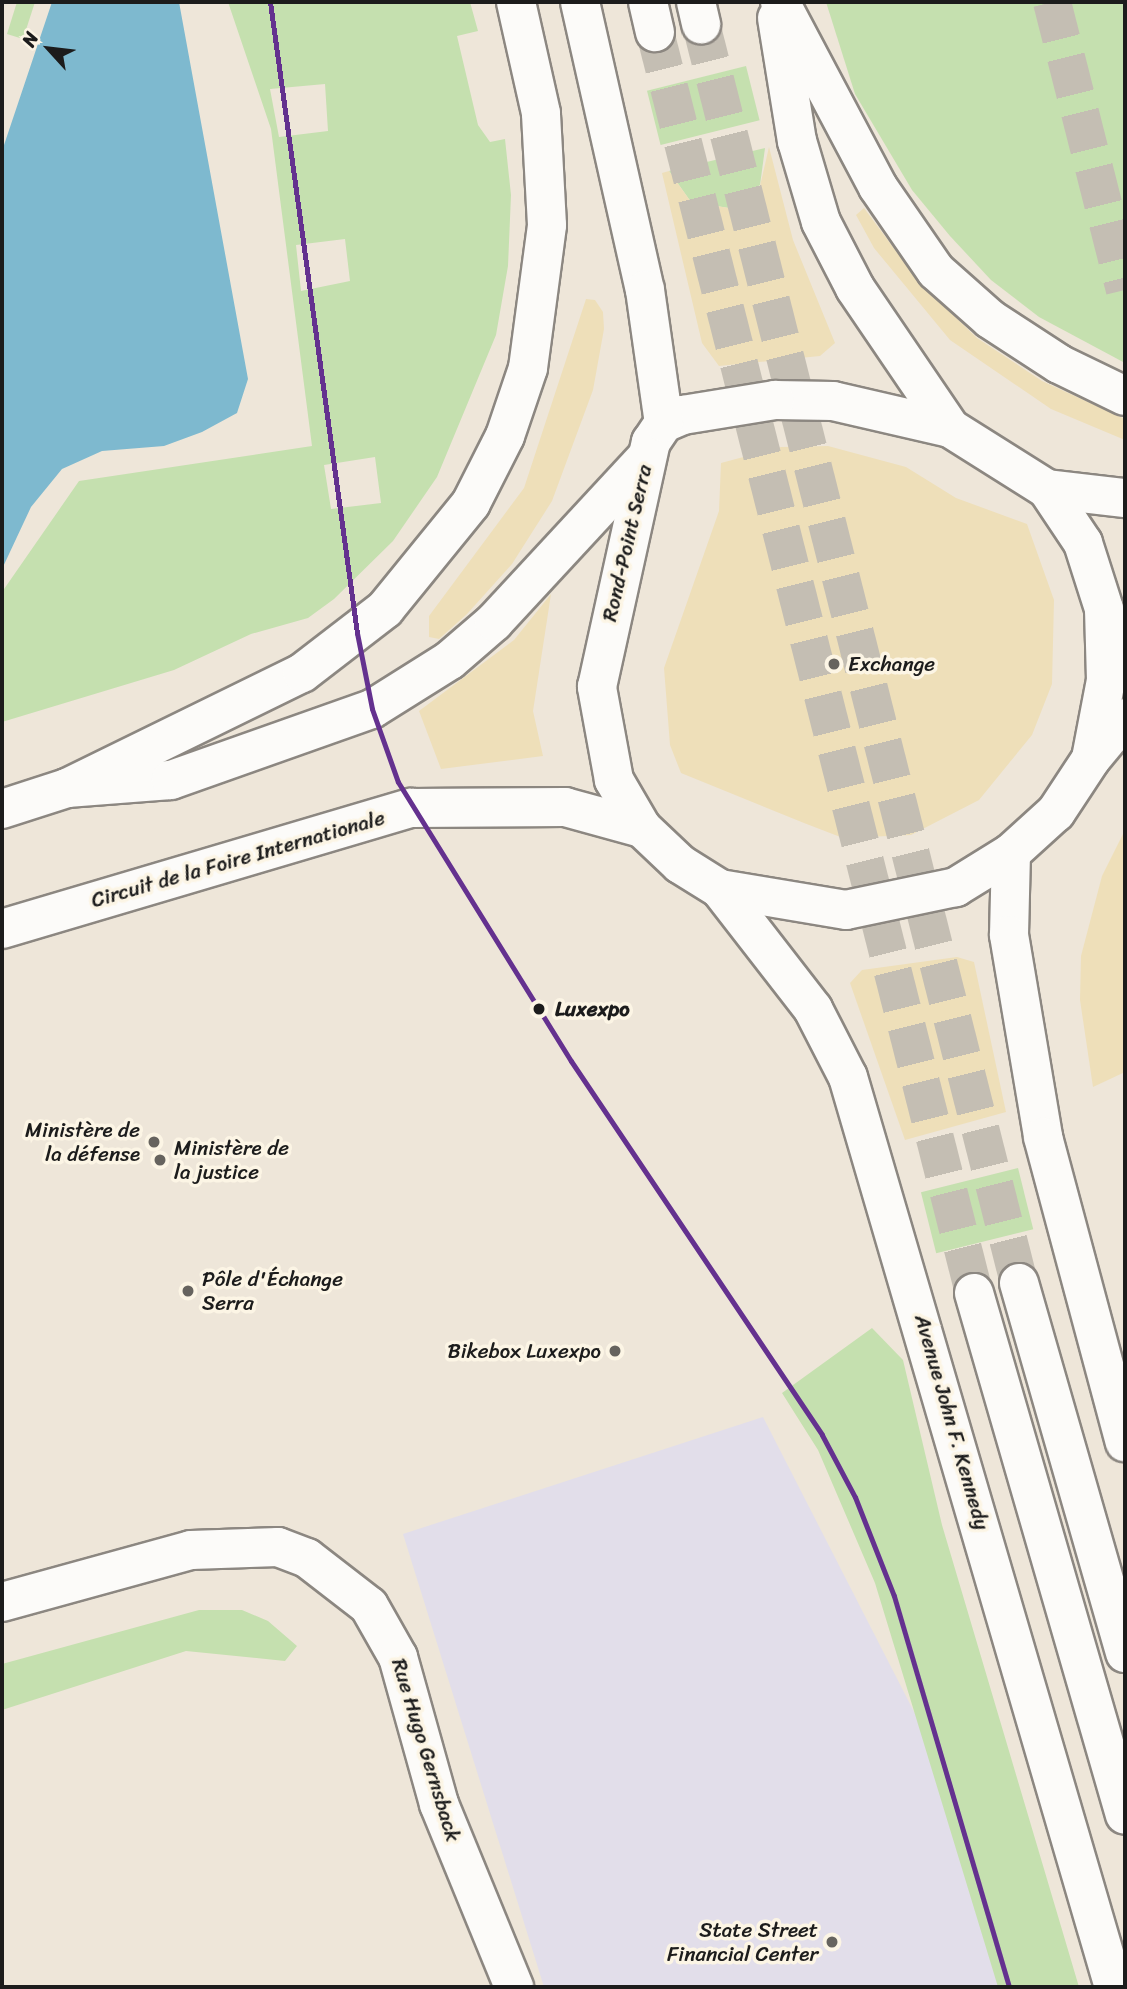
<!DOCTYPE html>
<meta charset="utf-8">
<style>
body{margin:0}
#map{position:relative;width:1127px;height:1989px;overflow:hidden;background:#eee6d9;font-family:Sriracha,sans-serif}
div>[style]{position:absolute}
.built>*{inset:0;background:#e2deea}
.green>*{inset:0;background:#c5e0af;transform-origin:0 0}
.sand>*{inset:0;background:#eedfb9}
.water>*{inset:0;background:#7eb9cf}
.trunk-tunnel>*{height:38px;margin-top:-19px;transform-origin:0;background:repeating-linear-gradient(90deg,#c4beb3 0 38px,transparent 0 57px)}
.roads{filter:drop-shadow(2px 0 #8c8781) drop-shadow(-2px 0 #8c8781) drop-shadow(0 2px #8c8781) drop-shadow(0 -2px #8c8781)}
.minor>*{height:38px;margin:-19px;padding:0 19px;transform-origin:19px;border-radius:19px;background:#fcfbf9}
.secondary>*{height:38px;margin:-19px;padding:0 19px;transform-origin:19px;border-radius:19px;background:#fcfbf9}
.primary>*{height:38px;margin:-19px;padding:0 19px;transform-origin:19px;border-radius:19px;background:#fcfbf9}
.trunk>*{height:38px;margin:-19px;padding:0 19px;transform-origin:19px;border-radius:19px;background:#fcfbf9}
.tram-1>*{height:5px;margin:-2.5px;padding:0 2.5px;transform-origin:2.5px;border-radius:2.5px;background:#64318f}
.dots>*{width:19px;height:19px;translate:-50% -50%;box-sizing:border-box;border:4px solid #fcf5e5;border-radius:50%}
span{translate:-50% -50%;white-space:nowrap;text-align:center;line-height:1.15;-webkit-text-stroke:7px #fcf5e5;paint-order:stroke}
.street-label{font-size:21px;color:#1c1c1c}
.poi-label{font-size:21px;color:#1c1c1c}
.left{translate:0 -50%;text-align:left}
.right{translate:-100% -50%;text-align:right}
.stop-label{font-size:21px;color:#1c1c1c;font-weight:700}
.frame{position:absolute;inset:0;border:4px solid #1c1c1c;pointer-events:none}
.north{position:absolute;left:14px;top:14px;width:70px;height:70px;-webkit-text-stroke:5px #fcf5e5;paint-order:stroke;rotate:297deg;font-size:19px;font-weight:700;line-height:28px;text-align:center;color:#1c1c1c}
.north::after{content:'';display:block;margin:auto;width:24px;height:32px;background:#1c1c1c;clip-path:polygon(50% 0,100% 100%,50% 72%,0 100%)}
</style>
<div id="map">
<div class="built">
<div style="clip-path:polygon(763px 1417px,1055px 1987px,544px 1987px,403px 1534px)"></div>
</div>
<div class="green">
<div style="clip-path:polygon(17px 2px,35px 2px,23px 39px,7px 34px)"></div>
<div style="clip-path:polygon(evenodd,228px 2px,470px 2px,478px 31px,457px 36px,478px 125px,490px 142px,505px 139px,511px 195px,508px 266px,496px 335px,437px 477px,393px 541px,334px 599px,308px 618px,251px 634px,174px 670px,2px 722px,2px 592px,79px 481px,312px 446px,271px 129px,228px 2px,325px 84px,328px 131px,279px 137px,270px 89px,325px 84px,228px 2px,345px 239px,350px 281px,301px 291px,296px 245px,345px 239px,228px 2px,375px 457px,381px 503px,331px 509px,324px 465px,375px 457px)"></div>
<div style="clip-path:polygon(826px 2px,1125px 2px,1125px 363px,1039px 317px,991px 280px,950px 236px,912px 190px,855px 94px)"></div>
<div style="left:746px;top:66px;width:56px;height:102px;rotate:76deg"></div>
<div style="clip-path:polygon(765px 148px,760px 185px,729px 208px,691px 202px,669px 171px)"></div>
<div style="left:1018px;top:1168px;width:63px;height:100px;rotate:76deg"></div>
<div style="clip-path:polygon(872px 1328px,903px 1360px,942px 1525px,1079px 1987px,998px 1987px,875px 1583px,818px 1450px,782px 1393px)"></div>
<div style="clip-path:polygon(199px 1610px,242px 1610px,268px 1621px,297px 1646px,285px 1661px,186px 1651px,2px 1710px,2px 1664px)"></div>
</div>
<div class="sand">
<div style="clip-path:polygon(769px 147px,793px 240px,835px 343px,820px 356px,719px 366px,702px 343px,662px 173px,669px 171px,691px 202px,729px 208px,760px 186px)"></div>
<div style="clip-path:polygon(864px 208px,919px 282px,977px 338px,1042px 381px,1125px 419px,1125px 440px,1051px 409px,950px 340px,874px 248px,856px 215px)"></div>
<div style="clip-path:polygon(586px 299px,595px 300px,603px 312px,604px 329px,593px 390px,552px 501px,512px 564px,467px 614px,439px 639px,429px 637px,429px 616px,524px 488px)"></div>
<div style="clip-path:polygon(828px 446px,906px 467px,956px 498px,1027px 524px,1054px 600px,1052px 684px,1032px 735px,979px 800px,911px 835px,843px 838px,804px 823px,681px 773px,670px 745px,664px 668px,719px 511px,721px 463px,781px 447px)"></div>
<div style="clip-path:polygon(551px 594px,533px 711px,543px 756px,441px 769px,419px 711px,514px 640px)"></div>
<div style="clip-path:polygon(1125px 830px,1125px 1072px,1093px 1087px,1080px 1000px,1081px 956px,1102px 876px)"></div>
<div style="clip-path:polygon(957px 957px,974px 962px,1006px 1112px,905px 1140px,850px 983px,862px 970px)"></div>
</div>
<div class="water">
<div style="clip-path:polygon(52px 2px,179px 2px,248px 379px,237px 413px,202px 432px,164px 446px,102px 451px,62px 469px,31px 507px,2px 569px,2px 151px)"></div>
</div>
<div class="trunk-tunnel">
<div style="left:1052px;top:2px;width:297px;rotate:75.8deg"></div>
<div style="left:701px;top:24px;width:1299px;rotate:75.82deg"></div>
<div style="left:655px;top:32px;width:1301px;rotate:75.8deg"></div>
</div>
<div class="roads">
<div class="minor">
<div style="left:2px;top:1602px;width:196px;rotate:-15.4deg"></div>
<div style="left:191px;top:1550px;width:87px;rotate:-2deg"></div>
<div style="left:278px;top:1547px;width:31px;rotate:21deg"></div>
<div style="left:307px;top:1558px;width:78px;rotate:37.7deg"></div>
<div style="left:369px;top:1606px;width:59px;rotate:60.4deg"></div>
<div style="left:398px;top:1657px;width:153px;rotate:74.4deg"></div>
<div style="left:439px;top:1804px;width:198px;rotate:67.7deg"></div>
</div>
<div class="secondary">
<div style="left:1047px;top:489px;width:79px;rotate:6.6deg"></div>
<div style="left:1091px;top:759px;width:53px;rotate:-50.3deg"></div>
<div style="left:67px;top:788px;width:262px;rotate:-26.1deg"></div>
<div style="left:302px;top:673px;width:105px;rotate:-37.6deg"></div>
<div style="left:385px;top:609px;width:136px;rotate:-50.9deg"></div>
<div style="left:471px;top:503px;width:75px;rotate:-63.1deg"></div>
<div style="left:505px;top:436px;width:72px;rotate:-71.3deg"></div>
<div style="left:528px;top:368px;width:144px;rotate:-82.4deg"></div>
<div style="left:547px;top:225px;width:112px;rotate:-93.1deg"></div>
<div style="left:541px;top:113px;width:114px;rotate:-102.7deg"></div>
<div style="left:2px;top:809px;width:68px;rotate:-17.9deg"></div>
<div style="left:67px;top:788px;width:104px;rotate:-4.4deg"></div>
<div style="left:171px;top:780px;width:213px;rotate:-19.5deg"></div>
<div style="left:372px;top:709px;width:92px;rotate:-32.1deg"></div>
<div style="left:450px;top:660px;width:58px;rotate:-40.8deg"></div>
<div style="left:494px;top:622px;width:222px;rotate:-47.2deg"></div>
<div style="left:2px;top:929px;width:427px;rotate:-16.5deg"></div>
<div style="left:411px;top:808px;width:154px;rotate:-0.4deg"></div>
<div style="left:565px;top:807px;width:80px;rotate:15.3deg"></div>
</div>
<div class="primary">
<div style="left:775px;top:400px;width:58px;rotate:1deg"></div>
<div style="left:833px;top:401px;width:120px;rotate:13deg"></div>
<div style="left:950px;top:428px;width:115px;rotate:32.2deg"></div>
<div style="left:1047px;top:489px;width:65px;rotate:56.3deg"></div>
<div style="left:1083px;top:543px;width:69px;rotate:72.3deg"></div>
<div style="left:1104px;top:609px;width:71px;rotate:88.4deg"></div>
<div style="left:1106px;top:680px;width:80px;rotate:100.8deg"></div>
<div style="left:1091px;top:759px;width:64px;rotate:123.4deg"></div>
<div style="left:1056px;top:812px;width:61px;rotate:137.7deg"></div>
<div style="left:1011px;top:853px;width:65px;rotate:148.3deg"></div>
<div style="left:956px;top:887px;width:112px;rotate:168.2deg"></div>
<div style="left:846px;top:910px;width:128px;rotate:-170.5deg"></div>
<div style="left:720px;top:889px;width:47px;rotate:-148deg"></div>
<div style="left:680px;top:864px;width:52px;rotate:-136.5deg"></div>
<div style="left:642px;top:828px;width:56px;rotate:-120.3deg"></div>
<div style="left:614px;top:780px;width:95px;rotate:-100.4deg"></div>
<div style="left:597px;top:687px;width:251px;rotate:-77.6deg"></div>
<div style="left:651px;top:442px;width:23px;rotate:-56deg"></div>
<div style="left:664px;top:423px;width:21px;rotate:-23deg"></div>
<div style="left:683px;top:415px;width:93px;rotate:-9.3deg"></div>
<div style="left:1011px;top:853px;width:82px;rotate:91.4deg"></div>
<div style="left:1009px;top:935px;width:205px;rotate:80.4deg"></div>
<div style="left:1043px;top:1137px;width:316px;rotate:75deg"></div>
<div style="left:720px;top:889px;width:152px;rotate:52.2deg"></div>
<div style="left:813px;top:1009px;width:76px;rotate:62.8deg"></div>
<div style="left:848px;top:1077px;width:948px;rotate:73.71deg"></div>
</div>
<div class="trunk">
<div style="left:580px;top:2px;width:295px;rotate:77.3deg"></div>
<div style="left:645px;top:290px;width:134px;rotate:81.9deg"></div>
<div style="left:648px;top:2px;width:31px;rotate:77deg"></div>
<div style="left:696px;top:2px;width:23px;rotate:77deg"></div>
<div style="left:780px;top:2px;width:209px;rotate:62.1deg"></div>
<div style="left:878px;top:187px;width:102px;rotate:55.4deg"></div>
<div style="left:936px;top:271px;width:72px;rotate:41.6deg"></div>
<div style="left:990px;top:319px;width:82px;rotate:33.1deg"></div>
<div style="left:1059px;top:364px;width:73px;rotate:25.9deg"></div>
<div style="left:777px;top:18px;width:125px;rotate:80.8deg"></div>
<div style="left:797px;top:141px;width:84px;rotate:73.5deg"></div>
<div style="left:821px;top:222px;width:74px;rotate:62.7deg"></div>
<div style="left:855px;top:288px;width:169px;rotate:55.8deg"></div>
<div style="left:1019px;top:1283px;width:385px;rotate:74deg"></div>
<div style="left:974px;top:1293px;width:543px;rotate:73.87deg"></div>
</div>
</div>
<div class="tram-1">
<div style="left:270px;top:2px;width:637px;rotate:82.15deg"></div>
<div style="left:357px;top:633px;width:77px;rotate:78.8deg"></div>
<div style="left:372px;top:709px;width:77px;rotate:70.4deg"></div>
<div style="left:398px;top:782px;width:328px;rotate:58.2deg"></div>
<div style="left:571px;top:1061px;width:450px;rotate:56.1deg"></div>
<div style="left:822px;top:1435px;width:70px;rotate:62deg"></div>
<div style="left:855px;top:1497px;width:106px;rotate:68.5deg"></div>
<div style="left:894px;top:1596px;width:408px;rotate:73.6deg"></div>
</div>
<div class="dots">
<div style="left:834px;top:664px;background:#66635e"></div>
<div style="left:539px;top:1009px;background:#1c1c1c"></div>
<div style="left:154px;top:1142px;background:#66635e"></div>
<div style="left:160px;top:1160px;background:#66635e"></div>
<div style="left:188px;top:1291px;background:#66635e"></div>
<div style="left:615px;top:1351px;background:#66635e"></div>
<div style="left:832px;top:1942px;background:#66635e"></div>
</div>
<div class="street-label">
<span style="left:627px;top:543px;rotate:-77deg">Rond-Point Serra</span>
<span style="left:238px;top:859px;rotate:-16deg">Circuit de la Foire Internationale</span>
<span style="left:952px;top:1422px;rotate:74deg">Avenue John F. Kennedy</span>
<span style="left:426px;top:1750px;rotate:73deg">Rue Hugo Gernsback</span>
</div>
<div class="poi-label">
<span class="left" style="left:848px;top:664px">Exchange</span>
<span class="right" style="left:140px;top:1142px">Ministère de<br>la défense</span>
<span class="left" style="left:174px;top:1160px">Ministère de<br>la justice</span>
<span class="left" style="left:202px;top:1291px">Pôle d'Échange<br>Serra</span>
<span class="right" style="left:601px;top:1351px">Bikebox Luxexpo</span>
<span class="right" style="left:818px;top:1942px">State Street<br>Financial Center</span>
</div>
<div class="stop-label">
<span class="left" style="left:555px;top:1009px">Luxexpo</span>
</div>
<div class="frame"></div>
<div class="north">N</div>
</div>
